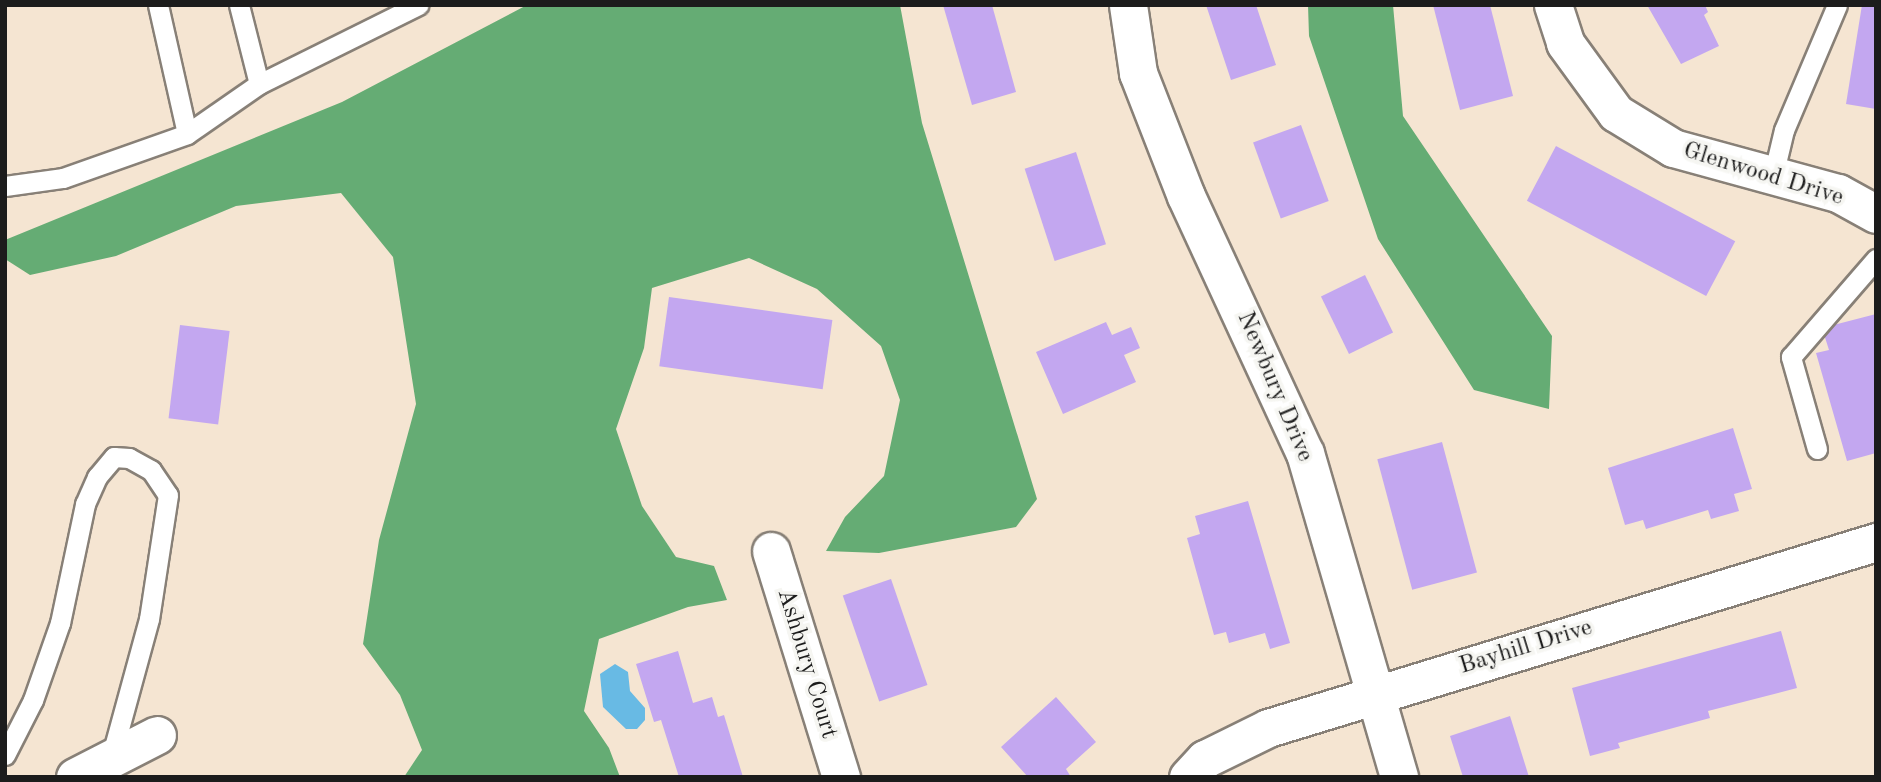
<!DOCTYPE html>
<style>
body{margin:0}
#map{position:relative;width:1881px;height:782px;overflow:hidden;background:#f5e5d2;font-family:"Old Standard TT",serif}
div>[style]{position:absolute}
.forest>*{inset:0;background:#65ac74}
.water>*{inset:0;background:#68bae4}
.building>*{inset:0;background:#c3a7f0;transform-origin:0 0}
.roads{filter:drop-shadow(2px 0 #888077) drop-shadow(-2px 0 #888077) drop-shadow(0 2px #888077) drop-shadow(0 -2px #888077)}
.lane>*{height:19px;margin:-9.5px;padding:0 9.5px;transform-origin:9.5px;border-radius:9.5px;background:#fff}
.street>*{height:37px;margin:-18.5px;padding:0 18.5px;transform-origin:18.5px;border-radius:18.5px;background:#fff}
span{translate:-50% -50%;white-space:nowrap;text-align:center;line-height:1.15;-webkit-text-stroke:7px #f6f6f2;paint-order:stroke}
.street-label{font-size:24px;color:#1c1c1c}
.frame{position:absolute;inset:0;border:7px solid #1c1c1c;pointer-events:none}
</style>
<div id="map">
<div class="forest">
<div style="clip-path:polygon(527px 5px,900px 5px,922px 123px,1037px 499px,1016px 527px,879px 553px,826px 551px,845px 517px,884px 476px,900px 400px,881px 346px,817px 289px,749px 258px,652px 288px,644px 348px,616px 429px,642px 506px,676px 557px,714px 566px,727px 600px,688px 607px,599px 639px,584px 711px,609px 748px,620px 777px,404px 777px,422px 750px,400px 695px,363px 644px,379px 540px,416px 404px,393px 257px,341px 193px,236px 206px,116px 256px,30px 275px,5px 259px,5px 240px,342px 102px)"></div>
<div style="clip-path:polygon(1308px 5px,1393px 5px,1403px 116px,1552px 336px,1549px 409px,1474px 390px,1378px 239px,1309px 36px)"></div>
</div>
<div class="water">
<div style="clip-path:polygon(615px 664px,628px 672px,630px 691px,645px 708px,645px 720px,637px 729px,626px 729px,603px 707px,600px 674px)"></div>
</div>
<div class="building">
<div style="clip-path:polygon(943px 5px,992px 5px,1016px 92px,972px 105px)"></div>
<div style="clip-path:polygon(1206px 5px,1256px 5px,1276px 65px,1231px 80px)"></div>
<div style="clip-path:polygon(1433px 5px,1490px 5px,1513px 96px,1460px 110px)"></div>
<div style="clip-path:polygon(1647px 5px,1705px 5px,1708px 12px,1704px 15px,1719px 46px,1681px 64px)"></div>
<div style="clip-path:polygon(1862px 5px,1876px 5px,1876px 109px,1846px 104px)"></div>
<div style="left:1301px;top:125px;width:81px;height:51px;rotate:70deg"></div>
<div style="left:1556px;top:146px;width:203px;height:62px;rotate:28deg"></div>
<div style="left:1076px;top:152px;width:97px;height:54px;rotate:72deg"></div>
<div style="left:1365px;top:275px;width:64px;height:49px;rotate:64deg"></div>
<div style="left:669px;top:297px;width:165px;height:70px;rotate:8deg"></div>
<div style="clip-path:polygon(1876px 314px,1876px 453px,1847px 461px,1816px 353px,1829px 350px,1822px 328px)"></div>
<div style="clip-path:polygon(1106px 322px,1112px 335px,1131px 327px,1140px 348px,1124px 355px,1136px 382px,1063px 414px,1036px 352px)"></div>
<div style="left:180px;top:325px;width:50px;height:94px;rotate:7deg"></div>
<div style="clip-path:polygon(1733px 428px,1752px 489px,1734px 494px,1739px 511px,1711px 519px,1708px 510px,1646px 529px,1643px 520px,1625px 525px,1608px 468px)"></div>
<div style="left:1442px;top:442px;width:135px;height:67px;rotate:75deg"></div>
<div style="clip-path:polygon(1248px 501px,1290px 643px,1270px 649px,1265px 633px,1229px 643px,1226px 632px,1214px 635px,1187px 538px,1200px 534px,1195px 516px)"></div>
<div style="left:891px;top:579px;width:112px;height:51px;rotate:71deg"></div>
<div style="clip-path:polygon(1781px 631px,1797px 688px,1708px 711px,1710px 718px,1618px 743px,1620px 748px,1590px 756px,1572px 688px)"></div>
<div style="clip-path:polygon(678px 651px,693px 703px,712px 697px,718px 717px,724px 715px,743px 777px,679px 777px,661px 720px,654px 722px,636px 664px)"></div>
<div style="clip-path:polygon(1056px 697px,1096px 742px,1066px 769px,1071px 777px,1028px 777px,1001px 747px)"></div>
<div style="clip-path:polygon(1510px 716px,1529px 777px,1463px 777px,1450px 736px)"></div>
</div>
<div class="roads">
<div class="lane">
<div style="left:158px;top:5px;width:132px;rotate:77.3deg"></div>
<div style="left:239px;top:5px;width:81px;rotate:75.8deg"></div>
<div style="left:1773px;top:176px;width:47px;rotate:-76.6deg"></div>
<div style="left:1784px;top:130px;width:136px;rotate:-67deg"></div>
<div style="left:5px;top:186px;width:59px;rotate:-7.9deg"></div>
<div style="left:63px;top:178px;width:132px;rotate:-19.5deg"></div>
<div style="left:187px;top:134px;width:88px;rotate:-34.8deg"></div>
<div style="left:259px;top:84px;width:178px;rotate:-26.4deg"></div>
<div style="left:1817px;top:449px;width:96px;rotate:-105.8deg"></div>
<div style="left:1791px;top:357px;width:130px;rotate:-49.1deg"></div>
<div style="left:5px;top:755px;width:62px;rotate:-63deg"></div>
<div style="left:33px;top:700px;width:82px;rotate:-70.7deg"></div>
<div style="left:60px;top:623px;width:122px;rotate:-78.1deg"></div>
<div style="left:85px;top:504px;width:30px;rotate:-66deg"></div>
<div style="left:97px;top:477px;width:26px;rotate:-50deg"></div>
<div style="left:114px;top:457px;width:15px;rotate:4deg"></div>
<div style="left:129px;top:458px;width:25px;rotate:29deg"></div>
<div style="left:151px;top:470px;width:30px;rotate:56deg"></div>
<div style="left:168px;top:495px;width:125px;rotate:98.7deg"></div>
<div style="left:149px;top:619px;width:144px;rotate:105.3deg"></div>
</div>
<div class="street">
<div style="left:1128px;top:5px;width:69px;rotate:81.6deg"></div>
<div style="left:1138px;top:73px;width:132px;rotate:68.7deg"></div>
<div style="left:1186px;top:196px;width:283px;rotate:65.2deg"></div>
<div style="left:1305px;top:453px;width:337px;rotate:73.8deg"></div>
<div style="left:1553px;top:5px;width:40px;rotate:72deg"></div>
<div style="left:1565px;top:43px;width:87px;rotate:53.9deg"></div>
<div style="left:1616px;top:113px;width:67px;rotate:31.6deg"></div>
<div style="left:1673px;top:148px;width:171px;rotate:15.3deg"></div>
<div style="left:1838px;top:193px;width:43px;rotate:28.9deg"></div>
<div style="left:771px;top:551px;width:237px;rotate:72.8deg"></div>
<div style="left:75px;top:777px;width:92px;rotate:-27.1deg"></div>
<div style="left:1188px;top:777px;width:25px;rotate:-47deg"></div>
<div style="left:1205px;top:759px;width:70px;rotate:-26.2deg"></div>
<div style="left:1268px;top:728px;width:636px;rotate:-17.01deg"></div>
</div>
</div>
<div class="street-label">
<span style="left:1763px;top:175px;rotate:17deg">Glenwood Drive</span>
<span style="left:1274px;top:387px;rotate:67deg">Newbury Drive</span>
<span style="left:1526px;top:648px;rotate:-17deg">Bayhill Drive</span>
<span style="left:806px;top:664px;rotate:73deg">Ashbury Court</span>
</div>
<div class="frame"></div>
</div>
